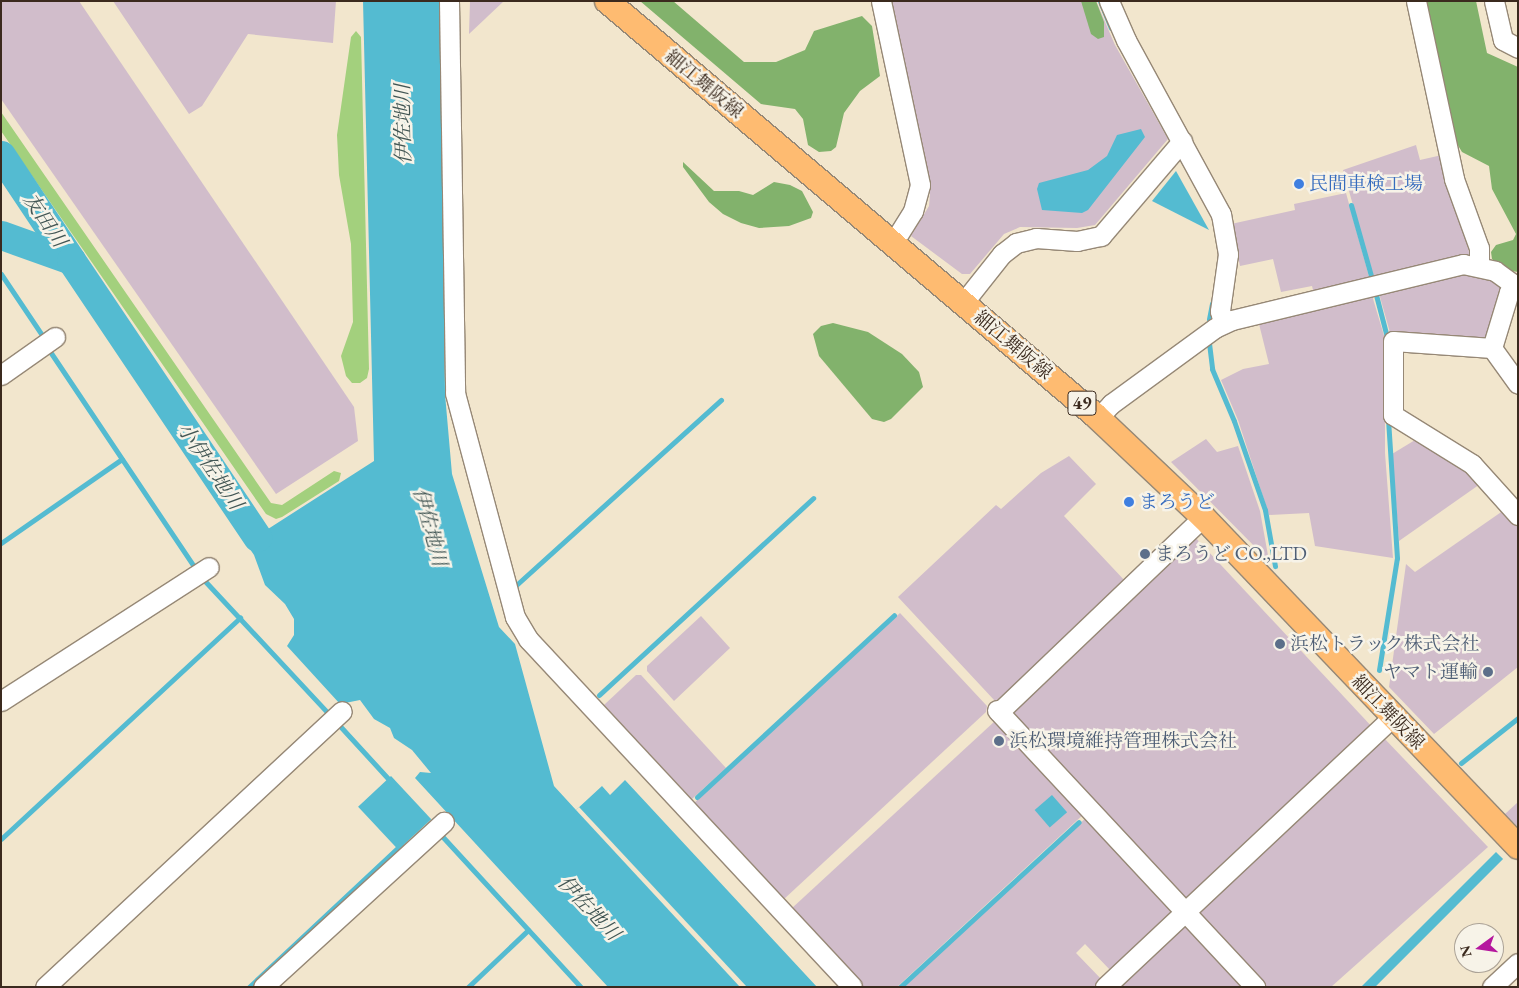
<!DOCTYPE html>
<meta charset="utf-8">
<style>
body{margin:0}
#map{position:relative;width:1519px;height:988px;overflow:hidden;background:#f2e6cd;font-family:"EB Garamond","Noto Serif JP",serif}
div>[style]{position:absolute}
.industrial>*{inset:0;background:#d1bdcb;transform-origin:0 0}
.green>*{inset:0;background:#a3d07d}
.forest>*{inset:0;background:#82b26c}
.water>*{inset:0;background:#54bbd1;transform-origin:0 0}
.pier>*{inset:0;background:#f2e6cd}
.stream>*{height:5px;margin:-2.5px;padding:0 2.5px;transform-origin:2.5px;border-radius:2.5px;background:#54bbd1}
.river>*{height:29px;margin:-14.5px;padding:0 14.5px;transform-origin:14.5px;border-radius:14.5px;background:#54bbd1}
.roads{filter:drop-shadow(1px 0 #968876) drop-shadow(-1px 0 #968876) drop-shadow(0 1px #968876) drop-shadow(0 -1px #968876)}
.minor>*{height:19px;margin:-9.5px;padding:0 9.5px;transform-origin:9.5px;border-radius:9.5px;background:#fff}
.major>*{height:24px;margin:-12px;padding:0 12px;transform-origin:12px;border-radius:12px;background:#febb71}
.dots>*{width:14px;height:14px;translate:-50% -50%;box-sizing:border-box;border:2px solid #f7f3e8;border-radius:50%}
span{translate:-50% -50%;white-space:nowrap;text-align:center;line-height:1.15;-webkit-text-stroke:5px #f7f3e8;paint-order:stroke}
.shield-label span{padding:1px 4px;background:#f7f3e8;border:1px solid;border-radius:4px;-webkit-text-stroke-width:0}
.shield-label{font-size:18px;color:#3b2a1e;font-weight:700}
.street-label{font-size:19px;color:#3b2a1e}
.shop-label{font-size:19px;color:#366cbe}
.left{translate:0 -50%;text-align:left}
.service-label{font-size:19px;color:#4e5e75}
.right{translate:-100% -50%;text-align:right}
.water-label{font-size:20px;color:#425654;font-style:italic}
.frame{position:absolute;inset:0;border:2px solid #3b2a1e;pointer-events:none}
.north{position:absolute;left:1454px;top:923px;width:50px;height:50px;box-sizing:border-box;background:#f7f3e8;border:1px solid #aca397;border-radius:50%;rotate:256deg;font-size:14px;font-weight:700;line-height:20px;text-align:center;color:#3b2a1e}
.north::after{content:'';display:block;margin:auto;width:18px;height:22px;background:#b5179e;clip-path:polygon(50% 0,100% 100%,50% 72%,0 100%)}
</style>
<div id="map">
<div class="industrial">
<div style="clip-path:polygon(1px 1px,79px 1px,354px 407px,358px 441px,276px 494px,1px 99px)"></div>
<div style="clip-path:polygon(113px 1px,336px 1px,333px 43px,248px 34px,202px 106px,189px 114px)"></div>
<div style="clip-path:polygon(470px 1px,504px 1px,469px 34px)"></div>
<div style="clip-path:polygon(888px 1px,1096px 1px,1115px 45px,1168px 139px,1095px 225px,1077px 228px,1020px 227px,1004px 234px,970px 274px,962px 274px,911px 236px,929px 206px,930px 194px)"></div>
<div style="clip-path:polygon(1416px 145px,1420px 160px,1442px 155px,1471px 259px,1374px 279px,1343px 170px)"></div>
<div style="clip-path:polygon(1346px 193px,1370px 280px,1314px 294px,1312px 286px,1281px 292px,1273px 259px,1240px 266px,1231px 224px,1295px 210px,1294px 204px)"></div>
<div style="clip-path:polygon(1463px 270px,1504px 284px,1487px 343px,1391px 336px,1378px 290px)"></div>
<div style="clip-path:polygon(1371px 292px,1385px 339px,1385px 453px,1393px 558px,1315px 546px,1309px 513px,1269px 515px,1238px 420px,1221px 380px,1243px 369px,1269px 364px,1258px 320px)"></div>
<div style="clip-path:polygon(1420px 437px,1483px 482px,1399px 541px,1392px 454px)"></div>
<div style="clip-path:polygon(1206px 439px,1217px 452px,1238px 446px,1260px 511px,1269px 561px,1171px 462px)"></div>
<div style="clip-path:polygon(1069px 456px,1096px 484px,1064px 516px,1126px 582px,1002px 701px,995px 701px,898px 597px,996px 505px,1001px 509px,1041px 473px)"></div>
<div style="clip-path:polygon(1507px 508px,1518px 523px,1518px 667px,1434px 734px,1389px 687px,1406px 564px,1415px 572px)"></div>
<div style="left:1193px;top:535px;width:263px;height:253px;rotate:47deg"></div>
<div style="clip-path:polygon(900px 613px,987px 706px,986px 712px,783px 900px,693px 804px)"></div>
<div style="clip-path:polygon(701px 616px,730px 648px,674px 701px,647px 671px,647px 666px)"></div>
<div style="clip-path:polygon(636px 675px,641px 675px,726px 768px,692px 799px,604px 705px)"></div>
<div style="clip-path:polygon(995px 721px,1001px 721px,1086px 812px,897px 987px,863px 987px,791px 909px)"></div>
<div style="clip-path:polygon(1383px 737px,1488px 847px,1331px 987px,1262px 987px,1194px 914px)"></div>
<div style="clip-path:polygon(1518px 802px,1518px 827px,1505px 814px)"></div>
<div style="clip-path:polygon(1089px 815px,1179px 912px,1113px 973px,1085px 944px,1076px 953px,1104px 982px,1098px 987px,904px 987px)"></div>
<div style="clip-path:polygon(1183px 921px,1249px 987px,1113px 987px)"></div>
</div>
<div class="green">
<div style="clip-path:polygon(356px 31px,361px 37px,369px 369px,367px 378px,360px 383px,352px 383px,346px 376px,341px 356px,353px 322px,351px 244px,339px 175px,337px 135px,351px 37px)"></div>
<div style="clip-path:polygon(1px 112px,271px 503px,282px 505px,334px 471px,341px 473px,339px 481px,282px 517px,276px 519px,266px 514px,1px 131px)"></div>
</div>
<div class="forest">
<div style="clip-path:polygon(640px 1px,673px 1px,744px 62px,776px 62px,805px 50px,814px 31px,862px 16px,872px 26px,880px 76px,860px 91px,844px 113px,836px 147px,831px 151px,819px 152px,808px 145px,803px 119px,795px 109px,761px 104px)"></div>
<div style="clip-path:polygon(1081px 1px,1096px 1px,1104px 22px,1104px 37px,1098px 39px,1091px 34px)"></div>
<div style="clip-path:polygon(1425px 1px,1476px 1px,1487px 53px,1518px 67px,1518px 272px,1505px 270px,1492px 259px,1491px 252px,1496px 245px,1513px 240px,1516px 234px,1492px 189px,1489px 166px,1462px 152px,1456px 142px)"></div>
<div style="clip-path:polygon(683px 162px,714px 191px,739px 191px,753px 195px,774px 182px,790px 185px,802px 191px,813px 212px,811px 218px,789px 226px,759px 228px,741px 223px,723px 214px,709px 202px,683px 167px)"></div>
<div style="clip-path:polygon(833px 323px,868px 332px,902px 354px,919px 372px,923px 387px,891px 419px,884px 422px,872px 419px,819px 356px,813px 334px,821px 326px)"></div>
</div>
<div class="water">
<div style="clip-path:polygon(363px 1px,441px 1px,445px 394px,452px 474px,499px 627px,515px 644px,554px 786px,576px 810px,602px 786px,610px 795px,625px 780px,817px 987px,608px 987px,415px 778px,420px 772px,431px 773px,412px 750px,394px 738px,390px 728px,374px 719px,360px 700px,340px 704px,287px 646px,294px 635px,294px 619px,285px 604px,265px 585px,254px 555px,241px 536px,235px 505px,251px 513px,268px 529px,374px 461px)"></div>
<div style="clip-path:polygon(1141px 129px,1145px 137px,1088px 210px,1082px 213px,1042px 210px,1037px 189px,1039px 183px,1088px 170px,1107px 156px,1117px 135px)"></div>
<div style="clip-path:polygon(1176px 171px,1209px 230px,1152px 201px)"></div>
<div style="left:391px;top:776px;width:59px;height:45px;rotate:47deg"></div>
<div style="left:1052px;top:795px;width:23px;height:23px;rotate:49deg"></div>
<div style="left:1496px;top:852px;width:10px;height:203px;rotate:45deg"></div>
</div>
<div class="pier">
<div style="clip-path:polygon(579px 807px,747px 987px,740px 987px,576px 810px)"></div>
</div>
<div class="stream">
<div style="left:1100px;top:1px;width:29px;rotate:68deg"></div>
<div style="left:1351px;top:205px;width:77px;rotate:74.2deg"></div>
<div style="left:1px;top:274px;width:73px;rotate:56.1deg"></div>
<div style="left:1375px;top:291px;width:52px;rotate:75.4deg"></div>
<div style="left:1209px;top:319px;width:16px;rotate:-79deg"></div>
<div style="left:1209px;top:343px;width:26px;rotate:83deg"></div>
<div style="left:1212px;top:369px;width:56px;rotate:67.1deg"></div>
<div style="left:1234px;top:421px;width:94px;rotate:70.8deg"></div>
<div style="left:1265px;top:510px;width:57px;rotate:79.9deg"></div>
<div style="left:49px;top:350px;width:259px;rotate:56.2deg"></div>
<div style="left:1px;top:543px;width:147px;rotate:-34.8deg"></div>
<div style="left:203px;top:579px;width:183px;rotate:47deg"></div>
<div style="left:514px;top:587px;width:279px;rotate:-42.1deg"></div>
<div style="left:1379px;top:670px;width:113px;rotate:-80.9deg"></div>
<div style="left:1397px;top:558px;width:141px;rotate:-93.7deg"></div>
<div style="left:599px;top:695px;width:291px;rotate:-42.6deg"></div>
<div style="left:339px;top:725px;width:80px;rotate:47.5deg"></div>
<div style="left:1461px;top:763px;width:73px;rotate:-38.3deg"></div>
<div style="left:697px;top:797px;width:268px;rotate:-42.7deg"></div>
<div style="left:441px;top:835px;width:207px;rotate:47.4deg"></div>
<div style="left:1px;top:839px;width:326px;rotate:-42.8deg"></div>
<div style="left:249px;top:987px;width:208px;rotate:-43.1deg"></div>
<div style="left:468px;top:987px;width:83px;rotate:-43.5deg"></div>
<div style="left:900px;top:987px;width:243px;rotate:-42.7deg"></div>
</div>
<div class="river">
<div style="left:1px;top:155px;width:126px;rotate:56.3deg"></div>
<div style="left:1px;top:235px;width:74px;rotate:19.7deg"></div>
<div style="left:71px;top:260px;width:334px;rotate:56.1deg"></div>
</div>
<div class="roads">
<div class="minor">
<div style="left:449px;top:1px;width:392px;rotate:89.1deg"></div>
<div style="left:455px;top:393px;width:232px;rotate:75deg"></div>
<div style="left:515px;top:617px;width:26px;rotate:59deg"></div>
<div style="left:528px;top:639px;width:475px;rotate:47deg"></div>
<div style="left:881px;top:1px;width:188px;rotate:78deg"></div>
<div style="left:920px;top:185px;width:27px;rotate:105deg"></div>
<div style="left:913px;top:211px;width:39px;rotate:122deg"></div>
<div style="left:1109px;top:1px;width:43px;rotate:66.4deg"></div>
<div style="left:1126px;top:40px;width:198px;rotate:61.4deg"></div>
<div style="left:1221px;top:214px;width:41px;rotate:80.1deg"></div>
<div style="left:1228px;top:254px;width:58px;rotate:98deg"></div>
<div style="left:1220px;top:311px;width:12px;rotate:76deg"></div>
<div style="left:1416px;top:1px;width:182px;rotate:77.9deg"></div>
<div style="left:1454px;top:179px;width:73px;rotate:70.1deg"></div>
<div style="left:1479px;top:248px;width:18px;rotate:90deg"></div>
<div style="left:1494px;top:1px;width:40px;rotate:77deg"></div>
<div style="left:1503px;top:40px;width:17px;rotate:28deg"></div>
<div style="left:1515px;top:285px;width:9px;rotate:131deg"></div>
<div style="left:1509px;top:292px;width:59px;rotate:106.9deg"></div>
<div style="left:1492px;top:348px;width:44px;rotate:54.2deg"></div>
<div style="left:963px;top:303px;width:63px;rotate:-51.5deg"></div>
<div style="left:1002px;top:254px;width:18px;rotate:-38deg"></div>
<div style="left:1016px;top:243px;width:21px;rotate:-14deg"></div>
<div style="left:1036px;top:238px;width:41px;rotate:4.2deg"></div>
<div style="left:1077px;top:241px;width:25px;rotate:-12deg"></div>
<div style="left:1101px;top:236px;width:125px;rotate:-49.5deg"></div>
<div style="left:1492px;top:348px;width:99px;rotate:-176deg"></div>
<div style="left:1393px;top:341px;width:74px;rotate:90deg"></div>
<div style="left:1393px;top:415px;width:93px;rotate:31.8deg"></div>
<div style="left:1472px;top:464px;width:69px;rotate:48deg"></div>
<div style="left:1px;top:375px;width:66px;rotate:-35.1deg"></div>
<div style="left:1098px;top:418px;width:19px;rotate:-47deg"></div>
<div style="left:1111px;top:404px;width:129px;rotate:-36.2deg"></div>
<div style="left:1215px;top:328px;width:19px;rotate:-25deg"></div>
<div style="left:1232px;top:320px;width:238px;rotate:-13.6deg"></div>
<div style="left:1463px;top:264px;width:33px;rotate:12deg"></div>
<div style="left:1495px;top:271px;width:29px;rotate:36deg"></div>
<div style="left:1px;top:701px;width:247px;rotate:-32.8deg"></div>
<div style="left:997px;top:710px;width:379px;rotate:47deg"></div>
<div style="left:999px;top:712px;width:282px;rotate:-43.7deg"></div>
<div style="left:45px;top:987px;width:405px;rotate:-42.9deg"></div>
<div style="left:263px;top:987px;width:245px;rotate:-42.4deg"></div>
<div style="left:1105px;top:987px;width:395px;rotate:-43.2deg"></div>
<div style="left:1492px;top:987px;width:35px;rotate:-43deg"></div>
</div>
<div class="major">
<div style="left:607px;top:1px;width:640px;rotate:40.31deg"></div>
<div style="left:1095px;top:415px;width:149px;rotate:43.4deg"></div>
<div style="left:1203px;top:517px;width:456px;rotate:46.3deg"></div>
</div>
</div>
<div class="dots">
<div style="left:1299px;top:184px;background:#3f7fe0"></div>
<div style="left:1129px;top:502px;background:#3f7fe0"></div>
<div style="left:1145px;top:554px;background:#5c6f8a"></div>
<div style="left:1280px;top:644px;background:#5c6f8a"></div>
<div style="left:1488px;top:672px;background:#5c6f8a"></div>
<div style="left:999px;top:741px;background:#5c6f8a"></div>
</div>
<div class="shield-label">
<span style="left:1082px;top:403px">49</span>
</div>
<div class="street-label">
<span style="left:704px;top:84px;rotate:40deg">細江舞阪線</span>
<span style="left:1013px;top:345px;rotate:40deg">細江舞阪線</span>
<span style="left:1388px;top:712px;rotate:46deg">細江舞阪線</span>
</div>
<div class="shop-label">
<span class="left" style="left:1309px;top:184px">民間車検工場</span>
<span class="left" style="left:1139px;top:502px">まろうど</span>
</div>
<div class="service-label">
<span class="left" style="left:1155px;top:554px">まろうど CO.,LTD</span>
<span class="left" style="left:1290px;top:644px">浜松トラック株式会社</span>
<span class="right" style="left:1478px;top:672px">ヤマト運輸</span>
<span class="left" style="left:1009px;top:741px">浜松環境維持管理株式会社</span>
</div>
<div class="water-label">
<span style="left:403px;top:124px;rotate:-91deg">伊佐地川</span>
<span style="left:45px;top:220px;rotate:56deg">友田川</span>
<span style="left:210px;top:466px;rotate:56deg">小伊佐地川</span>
<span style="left:430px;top:527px;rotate:75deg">伊佐地川</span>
<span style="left:589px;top:908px;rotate:47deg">伊佐地川</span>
</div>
<div class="frame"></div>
<div class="north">N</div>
</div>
